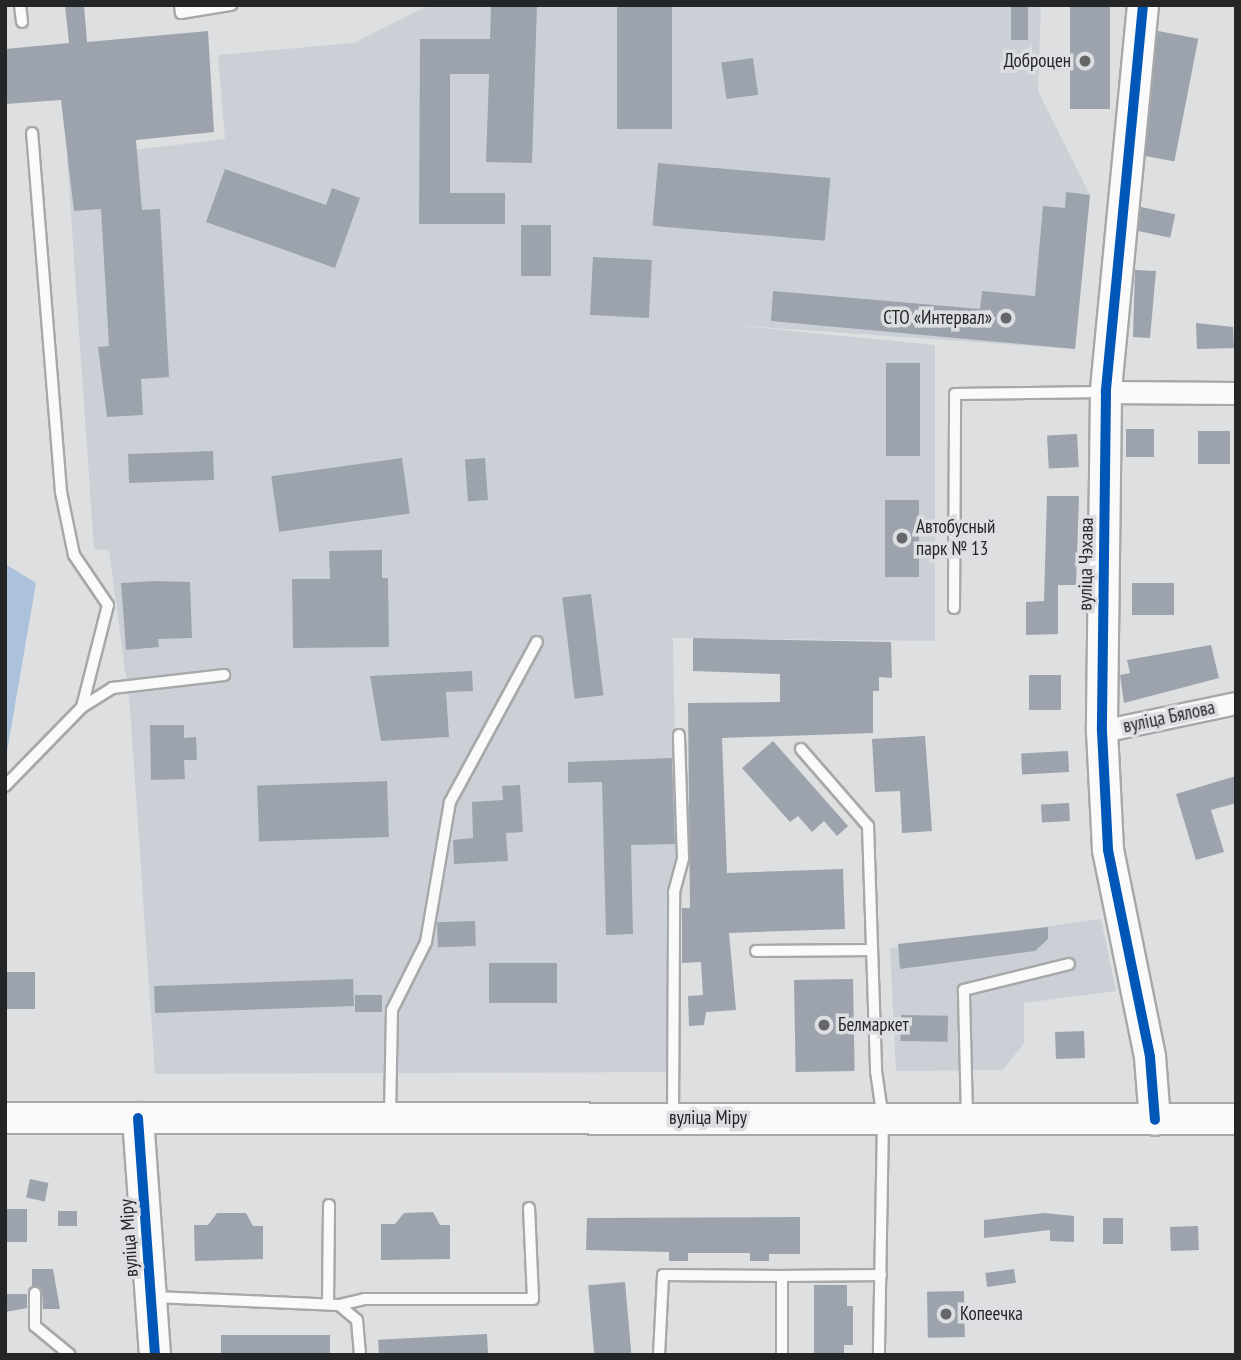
<!DOCTYPE html>
<meta charset="utf-8">
<style>
body{margin:0}
#map{position:relative;width:1241px;height:1360px;overflow:hidden;background:#dddfe1;font-family:"PT Sans Narrow",sans-serif}
div>[style]{position:absolute}
.built>*{inset:0;background:#cbd0d7}
.forest>*{inset:0;background:#acc1dc}
.building>*{inset:0;background:#9ca3ac;transform-origin:0 0}
.roads{filter:drop-shadow(2px 0 #a7a8a9) drop-shadow(-2px 0 #a7a8a9) drop-shadow(0 2px #a7a8a9) drop-shadow(0 -2px #a7a8a9)}
.lane>*{height:10px;margin:-5px;padding:0 5px;transform-origin:5px;border-radius:5px;background:#fafafa}
.street>*{height:21px;margin:-10.5px;padding:0 10.5px;transform-origin:10.5px;border-radius:10.5px;background:#fafafa}
.secondary>*{height:30px;margin:-15px;padding:0 15px;transform-origin:15px;border-radius:15px;background:#fafafa}
.cycleway>*{height:10px;margin:-5px;padding:0 5px;transform-origin:5px;border-radius:5px;background:#0057b8}
.dots>*{width:19px;height:19px;translate:-50% -50%;box-sizing:border-box;border:4px solid #dcdee2;border-radius:50%}
span{translate:-50% -50%;white-space:nowrap;text-align:center;line-height:1.15;-webkit-text-stroke:7px #dcdee2;paint-order:stroke}
.poi-label{font-size:19px;color:#242526}
.right{translate:-100% -50%;text-align:right}
.left{translate:0 -50%;text-align:left}
.street-label{font-size:19px;color:#242526}
.frame{position:absolute;inset:0;border:7px solid #242526;pointer-events:none}
</style>
<div id="map">
<div class="built">
<div style="clip-path:polygon(429px 5px,1041px 5px,1038px 91px,1090px 195px,1075px 349px,731px 325px,935px 345px,935px 641px,673px 638px,681px 1072px,155px 1074px,130px 707px,109px 550px,94px 549px,67px 158px,225px 139px,218px 55px,354px 43px)"></div>
<div style="clip-path:polygon(1101px 919px,1116px 991px,1024px 1003px,1024px 1043px,1003px 1070px,896px 1071px,890px 948px)"></div>
</div>
<div class="forest">
<div style="clip-path:polygon(5px 564px,36px 583px,5px 763px)"></div>
</div>
<div class="building">
<div style="clip-path:polygon(65px 5px,84px 5px,87px 42px,208px 31px,214px 132px,136px 140px,142px 210px,160px 209px,169px 377px,141px 379px,143px 415px,107px 417px,98px 347px,109px 346px,101px 209px,74px 211px,61px 100px,5px 104px,5px 49px,69px 43px)"></div>
<div style="clip-path:polygon(491px 5px,537px 5px,532px 163px,486px 162px,489px 74px,450px 74px,450px 193px,505px 193px,505px 224px,419px 224px,420px 39px,490px 39px)"></div>
<div style="left:617px;top:5px;width:55px;height:124px"></div>
<div style="left:1011px;top:5px;width:17px;height:35px"></div>
<div style="left:1070px;top:5px;width:40px;height:104px"></div>
<div style="left:1158px;top:31px;width:41px;height:125px;rotate:11deg"></div>
<div style="left:753px;top:58px;width:37px;height:32px;rotate:82deg"></div>
<div style="left:658px;top:163px;width:173px;height:63px;rotate:5deg"></div>
<div style="clip-path:polygon(225px 169px,326px 205px,332px 188px,360px 198px,335px 268px,206px 222px)"></div>
<div style="clip-path:polygon(1066px 192px,1090px 195px,1075px 349px,771px 321px,773px 291px,980px 309px,982px 291px,1035px 296px,1043px 206px,1065px 208px)"></div>
<div style="left:1141px;top:207px;width:35px;height:24px;rotate:12deg"></div>
<div style="left:521px;top:225px;width:30px;height:51px"></div>
<div style="left:593px;top:257px;width:59px;height:58px;rotate:3deg"></div>
<div style="clip-path:polygon(1135px 270px,1156px 271px,1150px 338px,1133px 337px)"></div>
<div style="clip-path:polygon(1196px 323px,1233px 327px,1234px 348px,1197px 349px)"></div>
<div style="left:886px;top:363px;width:34px;height:93px"></div>
<div style="left:1154px;top:429px;width:28px;height:28px;rotate:90deg"></div>
<div style="left:1198px;top:431px;width:32px;height:33px"></div>
<div style="left:1077px;top:434px;width:33px;height:30px;rotate:87deg"></div>
<div style="left:213px;top:451px;width:29px;height:85px;rotate:88deg"></div>
<div style="left:402px;top:458px;width:56px;height:132px;rotate:82deg"></div>
<div style="left:485px;top:458px;width:42px;height:20px;rotate:86deg"></div>
<div style="clip-path:polygon(1047px 496px,1079px 496px,1076px 585px,1058px 585px,1058px 634px,1026px 635px,1026px 602px,1044px 601px)"></div>
<div style="left:885px;top:500px;width:34px;height:77px"></div>
<div style="clip-path:polygon(382px 550px,382px 578px,388px 578px,389px 647px,293px 648px,292px 579px,330px 579px,329px 551px)"></div>
<div style="clip-path:polygon(154px 581px,190px 582px,192px 638px,158px 639px,159px 647px,126px 650px,121px 583px)"></div>
<div style="left:1174px;top:583px;width:32px;height:42px;rotate:90deg"></div>
<div style="left:591px;top:594px;width:102px;height:29px;rotate:83deg"></div>
<div style="clip-path:polygon(693px 638px,891px 642px,892px 678px,879px 677px,879px 691px,873px 691px,873px 733px,722px 738px,727px 873px,843px 869px,845px 929px,729px 933px,736px 1010px,706px 1012px,704px 1025px,689px 1026px,688px 996px,703px 995px,701px 962px,682px 963px,682px 908px,690px 908px,688px 703px,780px 702px,780px 674px,693px 671px)"></div>
<div style="clip-path:polygon(1211px 645px,1219px 678px,1124px 703px,1120px 675px,1130px 673px,1127px 660px)"></div>
<div style="clip-path:polygon(472px 671px,473px 691px,446px 692px,449px 737px,381px 741px,370px 676px)"></div>
<div style="left:1029px;top:675px;width:32px;height:35px"></div>
<div style="clip-path:polygon(150px 725px,184px 725px,184px 738px,196px 737px,197px 760px,184px 760px,185px 779px,151px 780px)"></div>
<div style="clip-path:polygon(925px 736px,932px 831px,902px 833px,900px 791px,875px 792px,872px 739px)"></div>
<div style="clip-path:polygon(773px 741px,848px 826px,837px 836px,824px 821px,812px 832px,798px 816px,790px 822px,742px 768px)"></div>
<div style="left:1068px;top:751px;width:21px;height:47px;rotate:87deg"></div>
<div style="clip-path:polygon(672px 758px,675px 844px,631px 845px,633px 934px,606px 935px,602px 782px,568px 783px,568px 762px)"></div>
<div style="clip-path:polygon(1236px 776px,1236px 803px,1211px 810px,1224px 852px,1196px 860px,1176px 794px)"></div>
<div style="left:387px;top:781px;width:56px;height:130px;rotate:88deg"></div>
<div style="clip-path:polygon(520px 785px,523px 832px,506px 833px,508px 861px,454px 864px,453px 840px,473px 838px,472px 802px,503px 800px,502px 786px)"></div>
<div style="left:1069px;top:803px;width:18px;height:28px;rotate:87deg"></div>
<div style="left:475px;top:921px;width:25px;height:38px;rotate:88deg"></div>
<div style="clip-path:polygon(1048px 927px,1048px 939px,1035px 951px,900px 969px,898px 944px)"></div>
<div style="left:489px;top:963px;width:68px;height:40px"></div>
<div style="left:5px;top:972px;width:30px;height:37px"></div>
<div style="left:353px;top:979px;width:27px;height:199px;rotate:88deg"></div>
<div style="left:853px;top:979px;width:92px;height:59px;rotate:89deg"></div>
<div style="left:355px;top:995px;width:27px;height:17px"></div>
<div style="left:901px;top:1015px;width:47px;height:26px;rotate:1deg"></div>
<div style="left:1084px;top:1031px;width:27px;height:29px;rotate:88deg"></div>
<div style="left:30px;top:1179px;width:19px;height:19px;rotate:12deg"></div>
<div style="left:5px;top:1209px;width:22px;height:33px"></div>
<div style="left:58px;top:1211px;width:19px;height:15px"></div>
<div style="clip-path:polygon(433px 1212px,440px 1225px,450px 1225px,450px 1259px,381px 1260px,381px 1224px,395px 1224px,404px 1213px)"></div>
<div style="clip-path:polygon(217px 1213px,246px 1213px,253px 1226px,263px 1226px,263px 1259px,195px 1261px,194px 1225px,208px 1225px)"></div>
<div style="clip-path:polygon(1044px 1213px,1074px 1216px,1074px 1242px,1050px 1241px,1050px 1230px,984px 1238px,984px 1220px)"></div>
<div style="clip-path:polygon(800px 1217px,800px 1254px,769px 1254px,769px 1261px,750px 1261px,750px 1253px,688px 1253px,688px 1261px,669px 1261px,669px 1252px,586px 1250px,587px 1218px)"></div>
<div style="left:1103px;top:1218px;width:20px;height:26px"></div>
<div style="left:1198px;top:1226px;width:24px;height:28px;rotate:88deg"></div>
<div style="clip-path:polygon(32px 1269px,53px 1269px,60px 1309px,43px 1309px,42px 1290px,32px 1286px)"></div>
<div style="left:1014px;top:1269px;width:14px;height:29px;rotate:82deg"></div>
<div style="left:625px;top:1282px;width:73px;height:37px;rotate:85deg"></div>
<div style="clip-path:polygon(814px 1285px,847px 1285px,847px 1306px,853px 1306px,853px 1345px,844px 1345px,844px 1355px,814px 1355px)"></div>
<div style="left:964px;top:1291px;width:46px;height:37px;rotate:89deg"></div>
<div style="clip-path:polygon(5px 1294px,27px 1294px,27px 1308px,5px 1312px)"></div>
<div style="left:487px;top:1334px;width:21px;height:109px;rotate:87deg"></div>
<div style="left:330px;top:1335px;width:20px;height:109px;rotate:90deg"></div>
</div>
<div class="roads">
<div class="lane">
<div style="left:20px;top:5px;width:17px;rotate:83deg"></div>
<div style="left:180px;top:5px;width:8px;rotate:83deg"></div>
<div style="left:181px;top:13px;width:51px;rotate:-9.1deg"></div>
<div style="left:954px;top:608px;width:214px;rotate:-89.7deg"></div>
<div style="left:955px;top:394px;width:148px;rotate:-0.8deg"></div>
<div style="left:82px;top:707px;width:36px;rotate:-32deg"></div>
<div style="left:112px;top:688px;width:113px;rotate:-6.6deg"></div>
<div style="left:801px;top:749px;width:102px;rotate:49deg"></div>
<div style="left:868px;top:826px;width:245px;rotate:88.1deg"></div>
<div style="left:876px;top:1071px;width:49px;rotate:81.7deg"></div>
<div style="left:883px;top:1119px;width:236px;rotate:91deg"></div>
<div style="left:5px;top:786px;width:110px;rotate:-45.7deg"></div>
<div style="left:82px;top:707px;width:105px;rotate:-75.7deg"></div>
<div style="left:108px;top:605px;width:60px;rotate:-124.2deg"></div>
<div style="left:74px;top:555px;width:64px;rotate:-101.7deg"></div>
<div style="left:61px;top:492px;width:360px;rotate:-94.6deg"></div>
<div style="left:756px;top:951px;width:116px;rotate:-0.5deg"></div>
<div style="left:390px;top:1115px;width:105px;rotate:-88.9deg"></div>
<div style="left:392px;top:1010px;width:76px;rotate:-63.4deg"></div>
<div style="left:426px;top:942px;width:142px;rotate:-80.3deg"></div>
<div style="left:450px;top:802px;width:182px;rotate:-61.5deg"></div>
<div style="left:673px;top:1117px;width:225px;rotate:-89.7deg"></div>
<div style="left:674px;top:892px;width:35px;rotate:-75deg"></div>
<div style="left:683px;top:858px;width:123px;rotate:-91.9deg"></div>
<div style="left:967px;top:1117px;width:127px;rotate:-91.4deg"></div>
<div style="left:964px;top:990px;width:108px;rotate:-13.9deg"></div>
<div style="left:782px;top:1276px;width:99px;rotate:-0.6deg"></div>
<div style="left:35px;top:1293px;width:33px;rotate:90deg"></div>
<div style="left:35px;top:1326px;width:45px;rotate:39.6deg"></div>
<div style="left:154px;top:1297px;width:185px;rotate:2.5deg"></div>
<div style="left:339px;top:1305px;width:23px;rotate:40deg"></div>
<div style="left:357px;top:1320px;width:35px;rotate:85deg"></div>
<div style="left:328px;top:1304px;width:99px;rotate:-89.4deg"></div>
<div style="left:339px;top:1305px;width:26px;rotate:-13deg"></div>
<div style="left:364px;top:1299px;width:169px"></div>
<div style="left:533px;top:1299px;width:91px;rotate:-92.5deg"></div>
<div style="left:659px;top:1355px;width:80px;rotate:-87.1deg"></div>
<div style="left:663px;top:1275px;width:119px;rotate:0.5deg"></div>
<div style="left:782px;top:1276px;width:79px;rotate:90deg"></div>
</div>
<div class="street">
<div style="left:1106px;top:392px;width:130px;rotate:0.4deg"></div>
<div style="left:1102px;top:731px;width:137px;rotate:-11.8deg"></div>
</div>
<div class="secondary">
<div style="left:1143px;top:5px;width:389px;rotate:95.5deg"></div>
<div style="left:1106px;top:392px;width:339px;rotate:90.7deg"></div>
<div style="left:1102px;top:731px;width:119px;rotate:87.1deg"></div>
<div style="left:1108px;top:850px;width:211px;rotate:78.5deg"></div>
<div style="left:1150px;top:1057px;width:63px;rotate:85.5deg"></div>
<div style="left:5px;top:1118px;width:1231px;rotate:0.05deg"></div>
<div style="left:138px;top:1118px;width:238px;rotate:85.9deg"></div>
</div>
</div>
<div class="cycleway">
<div style="left:1143px;top:5px;width:389px;rotate:95.5deg"></div>
<div style="left:1106px;top:392px;width:339px;rotate:90.7deg"></div>
<div style="left:1102px;top:731px;width:119px;rotate:87.1deg"></div>
<div style="left:1108px;top:850px;width:211px;rotate:78.5deg"></div>
<div style="left:1150px;top:1057px;width:63px;rotate:85.5deg"></div>
<div style="left:138px;top:1118px;width:238px;rotate:85.9deg"></div>
</div>
<div class="dots">
<div style="left:1085px;top:61px;background:#656667"></div>
<div style="left:1006px;top:318px;background:#656667"></div>
<div style="left:902px;top:538px;background:#656667"></div>
<div style="left:824px;top:1025px;background:#656667"></div>
<div style="left:946px;top:1314px;background:#656667"></div>
</div>
<div class="poi-label">
<span class="right" style="left:1071px;top:61px">Доброцен</span>
<span class="right" style="left:992px;top:318px">СТО «Интервал»</span>
<span class="left" style="left:916px;top:538px">Автобусный<br>парк № 13</span>
<span class="left" style="left:838px;top:1025px">Белмаркет</span>
<span class="left" style="left:960px;top:1314px">Копеечка</span>
</div>
<div class="street-label">
<span style="left:1086px;top:564px;rotate:-89deg">вуліца Чэхава</span>
<span style="left:1169px;top:717px;rotate:-12deg">вуліца Бялова</span>
<span style="left:708px;top:1118px">вуліца Міру</span>
<span style="left:129px;top:1238px;rotate:-94deg">вуліца Міру</span>
</div>
<div class="frame"></div>
</div>
